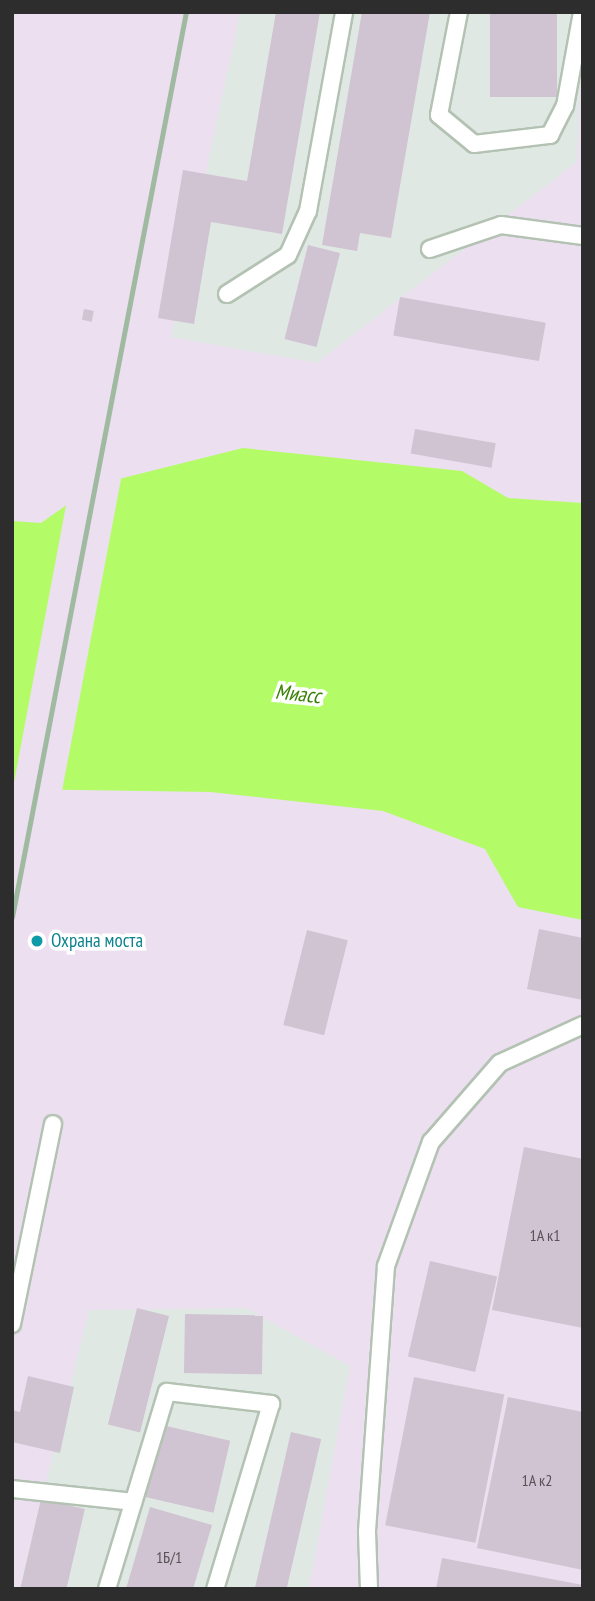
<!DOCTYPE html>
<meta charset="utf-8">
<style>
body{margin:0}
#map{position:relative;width:595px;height:1601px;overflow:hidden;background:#ecdff0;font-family:"PT Sans Narrow",sans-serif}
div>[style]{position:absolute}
.industrial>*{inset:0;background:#e0e8e4}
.water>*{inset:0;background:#b3fc68}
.pier>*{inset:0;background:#ecdff0}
.building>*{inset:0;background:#d0c3d2;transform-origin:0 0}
.roads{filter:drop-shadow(2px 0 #b3c2b3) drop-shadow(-2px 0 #b3c2b3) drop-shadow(0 2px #b3c2b3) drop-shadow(0 -2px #b3c2b3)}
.lane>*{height:16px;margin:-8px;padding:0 8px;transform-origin:8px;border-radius:8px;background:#fff}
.rail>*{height:5px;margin:-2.5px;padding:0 2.5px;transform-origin:2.5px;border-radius:2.5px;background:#a0baa2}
.dots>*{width:19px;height:19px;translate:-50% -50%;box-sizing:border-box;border:4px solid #fff;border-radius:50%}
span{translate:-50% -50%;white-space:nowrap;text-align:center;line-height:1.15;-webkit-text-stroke:7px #fff;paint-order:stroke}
.number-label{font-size:16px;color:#565256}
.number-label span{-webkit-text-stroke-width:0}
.culture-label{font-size:19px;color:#0d838f}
.left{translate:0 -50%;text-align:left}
.water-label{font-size:21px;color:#3a8005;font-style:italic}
.frame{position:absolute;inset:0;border:14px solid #2d2d2d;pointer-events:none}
</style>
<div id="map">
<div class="industrial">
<div style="clip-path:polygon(240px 12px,583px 12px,577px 162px,317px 363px,171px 337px)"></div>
<div style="clip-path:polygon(246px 1308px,350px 1366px,309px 1589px,19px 1589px,89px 1310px)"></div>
</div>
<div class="water">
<div style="clip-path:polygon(243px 448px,462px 471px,508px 498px,583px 503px,583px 920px,518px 907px,485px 849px,383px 811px,210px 792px,12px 789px,12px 521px,41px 523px,95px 485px)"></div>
</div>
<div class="pier">
<div style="clip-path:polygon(122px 474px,62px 791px,12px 793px,67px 500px,93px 482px)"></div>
</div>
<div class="building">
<div style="clip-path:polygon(276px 12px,320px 12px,282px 234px,211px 222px,194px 324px,158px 318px,183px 170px,247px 181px)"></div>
<div style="clip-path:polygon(362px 12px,430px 12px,391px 238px,360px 233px,357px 251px,322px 245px)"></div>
<div style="left:490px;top:12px;width:67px;height:85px"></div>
<div style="left:308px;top:245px;width:33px;height:97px;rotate:14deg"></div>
<div style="left:400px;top:297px;width:148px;height:39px;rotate:10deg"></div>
<div style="left:84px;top:309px;width:10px;height:11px;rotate:11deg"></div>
<div style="left:415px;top:429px;width:82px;height:25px;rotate:10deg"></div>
<div style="clip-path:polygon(539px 929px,583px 938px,583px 1000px,527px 989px)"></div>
<div style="left:307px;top:930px;width:42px;height:98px;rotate:14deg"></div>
<div style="left:32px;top:934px;width:12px;height:12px;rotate:9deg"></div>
<div style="clip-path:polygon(524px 1147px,583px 1159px,583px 1328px,492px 1310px)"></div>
<div style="left:430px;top:1261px;width:69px;height:98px;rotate:13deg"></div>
<div style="left:137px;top:1308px;width:33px;height:120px;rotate:14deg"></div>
<div style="left:185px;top:1314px;width:78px;height:59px;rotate:1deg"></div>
<div style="clip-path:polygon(28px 1376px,74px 1387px,60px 1453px,12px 1442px,12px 1410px,20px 1412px)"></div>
<div style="left:414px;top:1377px;width:92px;height:151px;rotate:11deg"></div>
<div style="clip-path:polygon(508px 1397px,583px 1412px,583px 1570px,477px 1548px)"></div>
<div style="left:162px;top:1425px;width:70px;height:74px;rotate:13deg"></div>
<div style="left:291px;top:1432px;width:31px;height:162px;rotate:13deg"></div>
<div style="left:41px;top:1499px;width:45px;height:92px;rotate:13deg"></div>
<div style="clip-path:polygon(150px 1507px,212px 1525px,193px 1589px,126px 1589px)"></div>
<div style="clip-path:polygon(442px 1558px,583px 1585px,583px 1589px,436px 1589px)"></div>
</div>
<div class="roads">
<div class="lane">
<div style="left:459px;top:12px;width:105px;rotate:101deg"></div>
<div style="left:439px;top:115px;width:45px;rotate:39.6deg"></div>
<div style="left:474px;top:144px;width:77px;rotate:-6.8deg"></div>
<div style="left:550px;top:135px;width:33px;rotate:-63deg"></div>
<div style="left:565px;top:106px;width:96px;rotate:-79.7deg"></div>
<div style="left:430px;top:249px;width:75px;rotate:-18.7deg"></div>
<div style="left:501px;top:225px;width:83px;rotate:7.6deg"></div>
<div style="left:227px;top:294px;width:72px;rotate:-32.6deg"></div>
<div style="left:288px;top:255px;width:48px;rotate:-65.6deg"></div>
<div style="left:308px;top:211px;width:202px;rotate:-79.7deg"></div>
<div style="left:12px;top:1324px;width:204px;rotate:-78.4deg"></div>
<div style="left:12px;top:1489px;width:122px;rotate:6.1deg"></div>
<div style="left:107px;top:1589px;width:206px;rotate:-73.1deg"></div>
<div style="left:167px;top:1392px;width:105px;rotate:6.6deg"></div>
<div style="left:271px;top:1404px;width:193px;rotate:106.8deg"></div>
<div style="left:369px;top:1589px;width:58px;rotate:-92deg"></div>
<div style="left:367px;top:1531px;width:266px;rotate:-85.9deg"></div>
<div style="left:386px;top:1266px;width:132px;rotate:-70.1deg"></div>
<div style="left:431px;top:1142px;width:105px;rotate:-48.9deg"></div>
<div style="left:500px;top:1063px;width:91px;rotate:-24.6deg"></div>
</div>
</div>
<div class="rail">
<div style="left:12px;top:917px;width:922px;rotate:-79.12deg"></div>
</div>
<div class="dots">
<div style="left:37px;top:941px;background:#0f9aa8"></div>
</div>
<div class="number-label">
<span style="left:545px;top:1235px">1А к1</span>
<span style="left:537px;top:1480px">1А к2</span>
<span style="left:169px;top:1557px">1Б/1</span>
</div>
<div class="culture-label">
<span class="left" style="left:51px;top:941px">Охрана моста</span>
</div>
<div class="water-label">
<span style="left:298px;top:694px;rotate:6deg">Миасс</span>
</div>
<div class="frame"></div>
</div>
